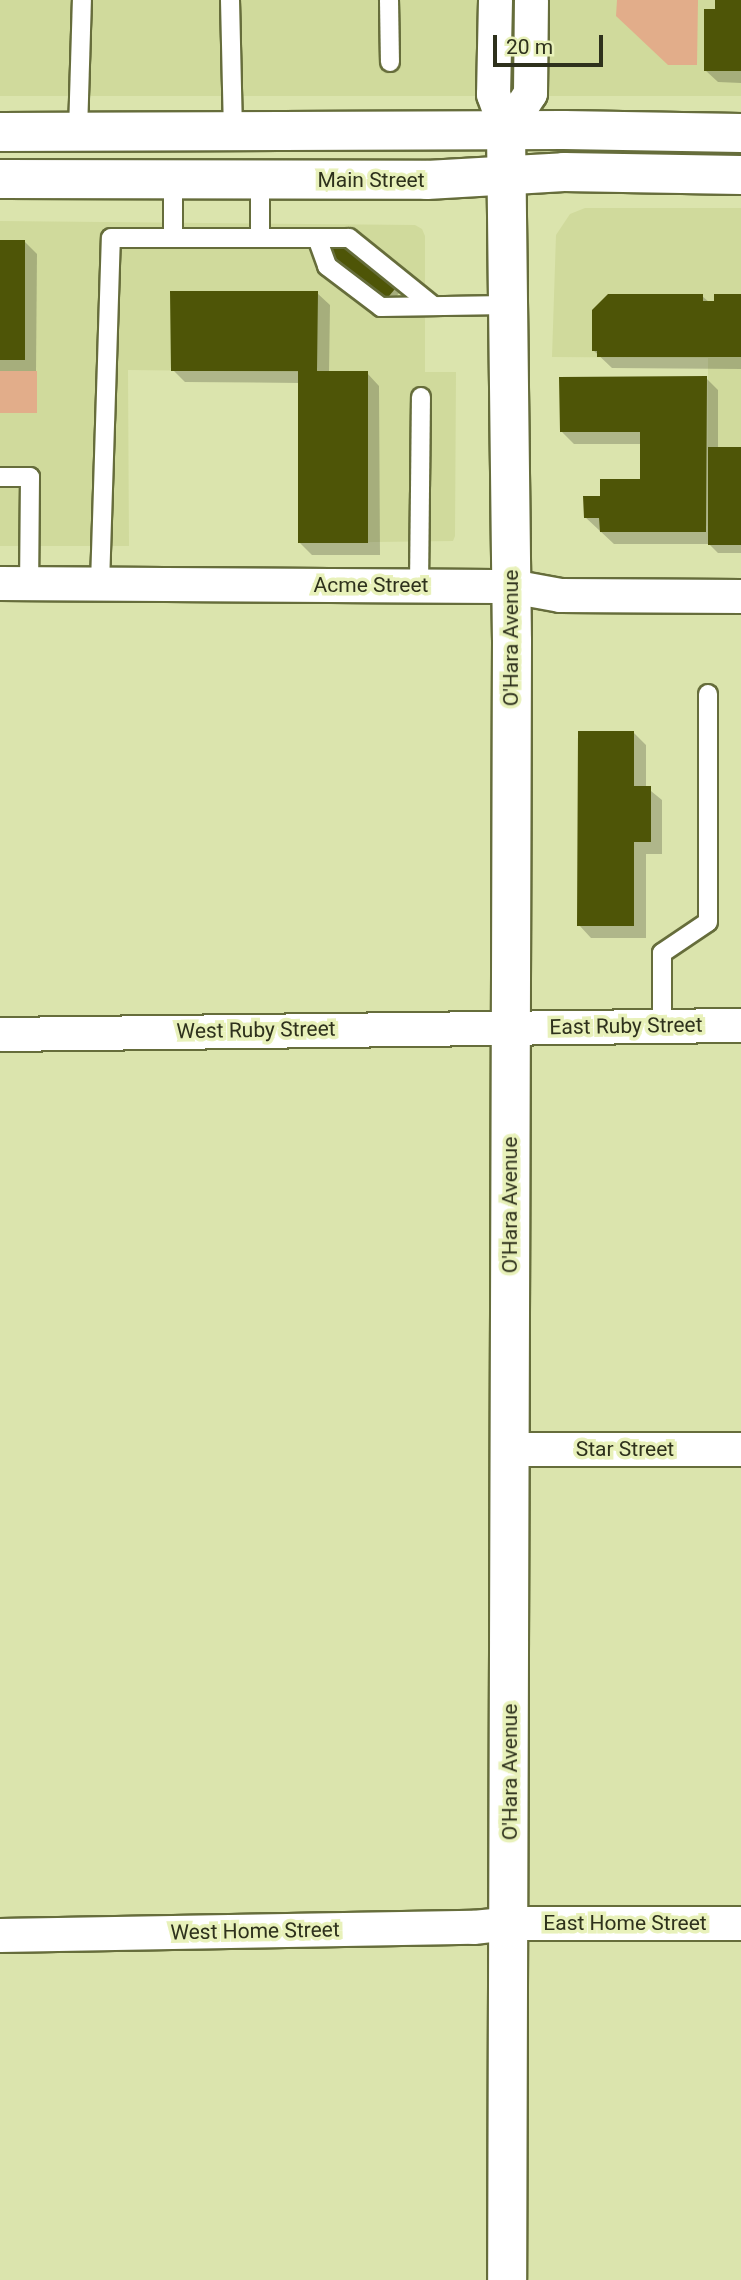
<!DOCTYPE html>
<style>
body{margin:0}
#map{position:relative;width:741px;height:2280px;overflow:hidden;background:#dbe4ad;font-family:Roboto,sans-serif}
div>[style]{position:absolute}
.built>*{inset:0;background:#d0da9c;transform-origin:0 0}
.green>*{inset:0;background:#e2ad8a;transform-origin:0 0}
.shadow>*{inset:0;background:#0003}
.building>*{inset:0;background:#4e5507;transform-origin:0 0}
.roads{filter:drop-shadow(2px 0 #666d3b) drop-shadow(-2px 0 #666d3b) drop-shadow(0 2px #666d3b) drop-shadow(0 -2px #666d3b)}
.lane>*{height:18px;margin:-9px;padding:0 9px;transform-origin:9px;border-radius:9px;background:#fff}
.street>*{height:33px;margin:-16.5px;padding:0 16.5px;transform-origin:16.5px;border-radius:16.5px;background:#fff}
.secondary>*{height:38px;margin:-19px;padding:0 19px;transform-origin:19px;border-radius:19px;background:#fff}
.primary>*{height:38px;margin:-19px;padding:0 19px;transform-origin:19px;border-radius:19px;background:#fff}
span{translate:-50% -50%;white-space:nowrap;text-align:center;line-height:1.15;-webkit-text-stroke:7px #e8f1ba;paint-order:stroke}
.street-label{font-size:21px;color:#2e311c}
.scale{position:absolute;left:493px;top:35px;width:110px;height:32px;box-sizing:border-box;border:4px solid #2e311c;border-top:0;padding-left:9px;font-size:21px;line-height:24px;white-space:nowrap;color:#2e311c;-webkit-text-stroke:5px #e8f1ba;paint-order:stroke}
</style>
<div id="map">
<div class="built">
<div style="left:0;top:0;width:741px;height:96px"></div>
<div style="clip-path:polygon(585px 208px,741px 208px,741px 545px,708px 545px,708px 358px,552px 357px,556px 235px,570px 214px)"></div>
<div style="clip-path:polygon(0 221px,415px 225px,422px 229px,425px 236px,425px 372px,456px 372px,455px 536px,453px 541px,298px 543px,298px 372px,128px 370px,129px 546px,0 546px)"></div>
</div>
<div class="green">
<div style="clip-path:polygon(617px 0,698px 0,697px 65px,668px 65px,616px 16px)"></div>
<div style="left:0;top:371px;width:37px;height:42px"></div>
</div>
<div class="shadow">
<div style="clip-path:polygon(717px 0,741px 0,741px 83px,718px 82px,705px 70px)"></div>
<div style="clip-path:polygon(0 242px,25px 242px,37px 254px,36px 371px,0 371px)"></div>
<div style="clip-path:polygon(396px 270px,402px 289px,390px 305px,375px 305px)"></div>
<div style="clip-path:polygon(317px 293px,330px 305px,329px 373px,367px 373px,379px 386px,380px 555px,312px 555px,300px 543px,300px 383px,185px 382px,173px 370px)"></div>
<div style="clip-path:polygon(702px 296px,709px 302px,741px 296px,741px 369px,612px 368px,593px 350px)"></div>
<div style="clip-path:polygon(706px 378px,718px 390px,718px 448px,741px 448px,741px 553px,718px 553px,709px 544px,614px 544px,585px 517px,602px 498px,642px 481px,642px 444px,574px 444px,562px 432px)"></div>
<div style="clip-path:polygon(634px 733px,646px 745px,646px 787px,662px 800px,662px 854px,646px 854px,646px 938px,591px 938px,579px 925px)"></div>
</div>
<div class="building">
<div style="clip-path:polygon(715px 0,741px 0,741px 71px,704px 71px,704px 9px,715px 9px)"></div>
<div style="clip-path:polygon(342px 238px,399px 284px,385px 301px,369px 301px,328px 254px)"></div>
<div style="left:0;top:240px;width:25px;height:120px"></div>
<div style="clip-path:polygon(170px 291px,318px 291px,317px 371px,368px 371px,368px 543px,298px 543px,298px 371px,171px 371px)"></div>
<div style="clip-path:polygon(608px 294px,703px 294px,703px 301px,714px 301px,714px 294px,741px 294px,741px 357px,597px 357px,597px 351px,592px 351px,592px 310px)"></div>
<div style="clip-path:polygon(707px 376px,706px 532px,600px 532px,599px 518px,584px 518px,583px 496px,600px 496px,600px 479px,640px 479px,640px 432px,560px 432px,559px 377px)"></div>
<div style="left:708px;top:447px;width:33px;height:98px"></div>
<div style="clip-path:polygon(578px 731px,634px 731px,634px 786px,651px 786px,651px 842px,634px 842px,634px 926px,577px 926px)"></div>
</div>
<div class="roads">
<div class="lane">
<div style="left:230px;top:0;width:131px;rotate:88.7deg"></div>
<div style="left:389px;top:0;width:62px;rotate:89.1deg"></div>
<div style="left:78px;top:132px;width:132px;rotate:-88.3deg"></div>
<div style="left:260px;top:180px;width:58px;rotate:90deg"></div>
<div style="left:173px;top:238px;width:58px;rotate:-90deg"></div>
<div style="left:317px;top:238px;width:30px;rotate:70deg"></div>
<div style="left:327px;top:266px;width:68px;rotate:37.2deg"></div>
<div style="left:381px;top:307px;width:126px;rotate:-0.9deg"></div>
<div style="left:0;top:477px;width:30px"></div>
<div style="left:30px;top:477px;width:106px;rotate:90.5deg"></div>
<div style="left:100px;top:584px;width:346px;rotate:-88.2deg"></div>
<div style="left:111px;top:238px;width:238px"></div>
<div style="left:349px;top:238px;width:107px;rotate:38.9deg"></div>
<div style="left:419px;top:585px;width:188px;rotate:-89.4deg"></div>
<div style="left:662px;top:1025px;width:72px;rotate:-90deg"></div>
<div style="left:662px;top:953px;width:55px;rotate:-34deg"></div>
<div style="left:708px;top:922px;width:228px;rotate:-90deg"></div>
</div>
<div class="street">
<div style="left:495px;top:0;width:94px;rotate:91.2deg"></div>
<div style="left:493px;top:94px;width:38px;rotate:70deg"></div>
<div style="left:506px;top:130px;width:44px;rotate:-57deg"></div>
<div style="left:530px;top:93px;width:93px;rotate:-89.4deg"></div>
<div style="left:0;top:583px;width:511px;rotate:0.34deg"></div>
<div style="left:511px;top:586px;width:50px;rotate:10.4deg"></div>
<div style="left:560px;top:595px;width:181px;rotate:0.3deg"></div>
<div style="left:0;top:1034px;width:741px;rotate:-0.7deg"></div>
<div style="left:510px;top:1449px;width:231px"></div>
<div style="left:0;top:1935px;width:473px;rotate:-1deg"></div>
<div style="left:473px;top:1927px;width:36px;rotate:-6deg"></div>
<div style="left:509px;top:1923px;width:232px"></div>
</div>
<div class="secondary">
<div style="left:506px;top:130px;width:511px;rotate:89.33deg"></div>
<div style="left:512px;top:641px;width:1639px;rotate:90.17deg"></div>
</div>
<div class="primary">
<div style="left:0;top:132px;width:564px;rotate:-0.2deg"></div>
<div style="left:564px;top:130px;width:177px;rotate:1deg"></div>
<div style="left:0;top:179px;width:427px;rotate:0.1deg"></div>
<div style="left:427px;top:180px;width:137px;rotate:-3.3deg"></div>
<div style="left:564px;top:172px;width:177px;rotate:1deg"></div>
</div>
</div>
<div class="street-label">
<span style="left:371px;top:180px">Main Street</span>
<span style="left:371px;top:585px">Acme Street</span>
<span style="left:511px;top:638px;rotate:-90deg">O'Hara Avenue</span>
<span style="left:626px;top:1026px;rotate:-1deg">East Ruby Street</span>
<span style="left:256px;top:1030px;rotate:-1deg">West Ruby Street</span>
<span style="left:510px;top:1205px;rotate:-90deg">O'Hara Avenue</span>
<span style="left:625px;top:1449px">Star Street</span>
<span style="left:510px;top:1772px;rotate:-90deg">O'Hara Avenue</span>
<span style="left:625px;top:1923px">East Home Street</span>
<span style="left:255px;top:1931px;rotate:-1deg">West Home Street</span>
</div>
<div class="scale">20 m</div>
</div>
